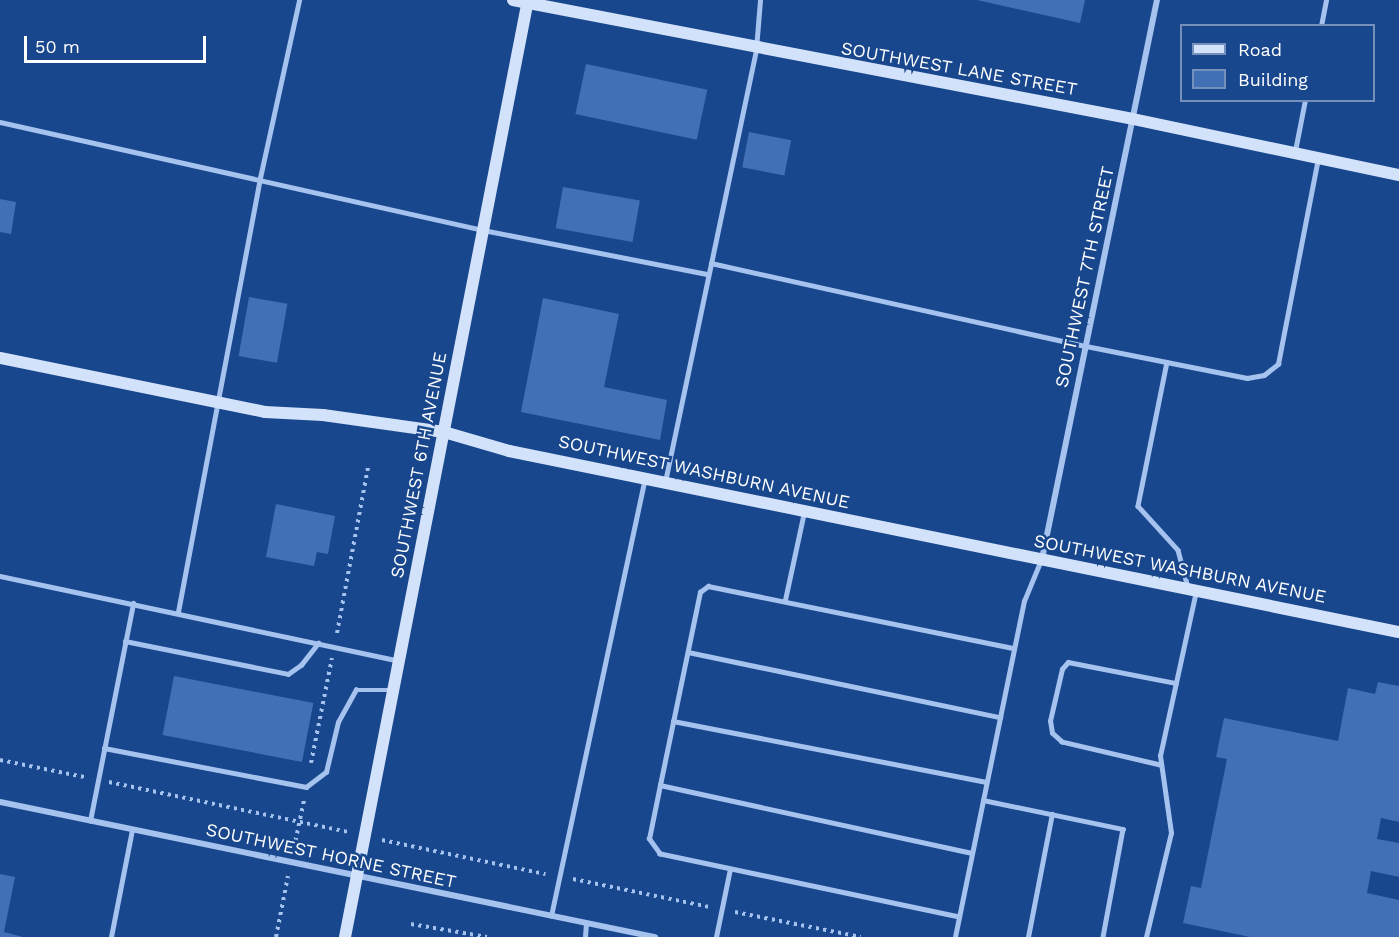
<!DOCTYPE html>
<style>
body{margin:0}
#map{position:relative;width:1399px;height:937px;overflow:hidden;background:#19478d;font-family:"Work Sans",sans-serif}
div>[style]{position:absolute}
.building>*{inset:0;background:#4270b5;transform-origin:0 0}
.path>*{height:4px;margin-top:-2px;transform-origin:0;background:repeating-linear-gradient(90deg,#a5c3ee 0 3px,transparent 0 7.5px)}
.lane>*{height:4.5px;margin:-2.25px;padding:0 2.25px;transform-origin:2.25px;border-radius:2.25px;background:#a5c3ee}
.street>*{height:6px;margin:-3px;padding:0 3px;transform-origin:3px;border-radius:3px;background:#a5c3ee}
.secondary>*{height:12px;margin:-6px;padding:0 6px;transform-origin:6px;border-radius:6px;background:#d2e2fa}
span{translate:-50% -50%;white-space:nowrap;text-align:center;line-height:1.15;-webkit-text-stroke:5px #19478d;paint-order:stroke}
.street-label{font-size:18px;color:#fff}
.legend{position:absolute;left:1180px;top:24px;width:195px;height:78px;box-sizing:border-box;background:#19478d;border:2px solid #7591bb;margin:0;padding:8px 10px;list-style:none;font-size:18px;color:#fff}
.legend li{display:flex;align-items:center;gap:12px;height:30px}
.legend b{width:30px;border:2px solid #7591bb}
.scale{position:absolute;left:24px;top:36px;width:182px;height:27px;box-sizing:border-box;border:3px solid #fff;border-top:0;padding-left:8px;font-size:18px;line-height:21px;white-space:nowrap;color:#fff;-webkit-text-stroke:4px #19478d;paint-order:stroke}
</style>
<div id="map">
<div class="building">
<div style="clip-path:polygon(977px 0,1085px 0,1080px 23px)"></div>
<div style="left:586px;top:64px;width:124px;height:51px;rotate:12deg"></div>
<div style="left:749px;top:132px;width:43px;height:36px;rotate:11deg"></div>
<div style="left:563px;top:187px;width:78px;height:42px;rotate:10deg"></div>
<div style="clip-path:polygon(0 199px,16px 202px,11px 234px,0 232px)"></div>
<div style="left:249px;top:297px;width:39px;height:60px;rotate:10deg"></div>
<div style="clip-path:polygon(543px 298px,619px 314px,604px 387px,667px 400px,660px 440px,521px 412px)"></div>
<div style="clip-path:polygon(276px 504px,335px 516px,328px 554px,317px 552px,314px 566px,266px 557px)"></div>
<div style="left:174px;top:676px;width:142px;height:60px;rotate:11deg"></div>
<div style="clip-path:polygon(1378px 682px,1399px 686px,1399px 822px,1381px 818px,1377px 839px,1399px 843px,1399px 877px,1371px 871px,1367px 893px,1399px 900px,1399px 937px,1250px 937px,1183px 923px,1191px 886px,1201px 888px,1227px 759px,1216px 757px,1224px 718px,1338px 741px,1348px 688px,1375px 694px)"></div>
<div style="clip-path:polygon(0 874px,15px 877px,4px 932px,23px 937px,0 937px)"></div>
</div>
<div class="path">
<div style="left:337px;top:633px;width:169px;rotate:-79.4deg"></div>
<div style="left:0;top:760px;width:86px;rotate:11.4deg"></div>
<div style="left:311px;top:763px;width:107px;rotate:-78.7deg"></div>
<div style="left:109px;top:782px;width:245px;rotate:11.8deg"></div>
<div style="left:382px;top:840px;width:167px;rotate:11.8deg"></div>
<div style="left:294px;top:848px;width:49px;rotate:-78.2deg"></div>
<div style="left:573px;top:879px;width:140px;rotate:11.6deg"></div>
<div style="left:735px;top:912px;width:128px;rotate:11.2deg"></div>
<div style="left:411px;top:924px;width:77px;rotate:9.7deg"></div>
<div style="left:276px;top:937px;width:62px;rotate:-78.9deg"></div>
</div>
<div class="lane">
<div style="left:1321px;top:26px;width:26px;rotate:-79deg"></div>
<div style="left:0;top:122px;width:495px;rotate:12.6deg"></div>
<div style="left:483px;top:230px;width:229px;rotate:11.1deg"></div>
<div style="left:1295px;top:151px;width:52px;rotate:-78.9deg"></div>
<div style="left:711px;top:263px;width:384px;rotate:12.5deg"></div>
<div style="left:1086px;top:346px;width:164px;rotate:11.2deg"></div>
<div style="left:1247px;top:378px;width:17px;rotate:-10deg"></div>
<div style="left:1264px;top:375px;width:18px;rotate:-38deg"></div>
<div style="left:1278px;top:364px;width:210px;rotate:-79deg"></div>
<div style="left:1167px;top:362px;width:147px;rotate:101.4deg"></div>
<div style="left:1138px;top:506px;width:59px;rotate:47.7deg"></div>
<div style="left:1178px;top:550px;width:38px;rotate:75deg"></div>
<div style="left:665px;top:482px;width:442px;rotate:-78.1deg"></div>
<div style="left:756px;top:49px;width:49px;rotate:-85.3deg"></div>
<div style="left:0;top:576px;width:405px;rotate:12deg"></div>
<div style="left:785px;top:600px;width:90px;rotate:-77.8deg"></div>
<div style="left:178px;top:612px;width:442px;rotate:-79.3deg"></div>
<div style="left:260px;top:178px;width:182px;rotate:-77.6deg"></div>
<div style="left:125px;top:641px;width:166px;rotate:11.4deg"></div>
<div style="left:288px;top:674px;width:16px;rotate:-35deg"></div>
<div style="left:301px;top:665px;width:28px;rotate:-52deg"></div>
<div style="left:688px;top:652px;width:319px;rotate:11.8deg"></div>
<div style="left:673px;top:721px;width:319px;rotate:11deg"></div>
<div style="left:104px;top:748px;width:206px;rotate:10.9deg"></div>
<div style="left:306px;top:787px;width:25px;rotate:-37deg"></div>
<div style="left:326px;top:772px;width:51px;rotate:-76.5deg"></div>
<div style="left:338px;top:722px;width:37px;rotate:-61deg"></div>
<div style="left:356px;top:690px;width:35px"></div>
<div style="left:1160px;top:765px;width:101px;rotate:-166.8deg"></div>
<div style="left:1062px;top:742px;width:13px;rotate:-138deg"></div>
<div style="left:1052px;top:733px;width:12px;rotate:-99deg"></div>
<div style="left:1050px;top:721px;width:53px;rotate:-77deg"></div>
<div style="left:1062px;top:669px;width:9px;rotate:-49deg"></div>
<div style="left:1068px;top:662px;width:110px;rotate:11deg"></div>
<div style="left:660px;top:785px;width:319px;rotate:12.3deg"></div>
<div style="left:983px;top:800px;width:143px;rotate:11.7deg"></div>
<div style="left:1123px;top:829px;width:110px;rotate:100.5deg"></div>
<div style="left:90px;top:821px;width:222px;rotate:-78.8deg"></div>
<div style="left:551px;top:916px;width:447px;rotate:-77.9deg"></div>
<div style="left:959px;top:917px;width:306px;rotate:-168.1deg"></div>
<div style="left:660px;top:854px;width:19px;rotate:-126deg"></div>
<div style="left:649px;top:839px;width:55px;rotate:-78.5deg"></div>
<div style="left:660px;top:785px;width:197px;rotate:-78.3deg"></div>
<div style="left:700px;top:592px;width:10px;rotate:-37deg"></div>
<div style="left:708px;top:586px;width:312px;rotate:11.5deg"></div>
<div style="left:111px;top:937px;width:109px;rotate:-78.9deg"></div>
<div style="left:585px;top:937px;width:14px;rotate:-86deg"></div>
<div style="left:716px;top:937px;width:69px;rotate:-78.4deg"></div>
<div style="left:955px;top:937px;width:343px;rotate:-78.4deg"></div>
<div style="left:1024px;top:601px;width:44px;rotate:-67.5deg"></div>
<div style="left:1028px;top:937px;width:125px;rotate:-79deg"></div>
<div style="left:1146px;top:937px;width:107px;rotate:-76.5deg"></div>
<div style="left:1171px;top:833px;width:78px;rotate:-98.1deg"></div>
<div style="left:1160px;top:756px;width:169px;rotate:-77.7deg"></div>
</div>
<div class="street">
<div style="left:1042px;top:559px;width:571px;rotate:-78.38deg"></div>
<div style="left:0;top:802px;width:669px;rotate:11.65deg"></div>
</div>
<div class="secondary">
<div style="left:513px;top:0;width:631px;rotate:10.86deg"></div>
<div style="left:1133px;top:119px;width:272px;rotate:11.9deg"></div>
<div style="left:0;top:358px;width:270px;rotate:11.5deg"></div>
<div style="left:265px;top:412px;width:58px;rotate:3deg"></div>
<div style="left:323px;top:415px;width:122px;rotate:8deg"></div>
<div style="left:444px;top:432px;width:68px;rotate:16.3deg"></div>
<div style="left:509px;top:451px;width:908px;rotate:11.5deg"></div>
<div style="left:345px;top:937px;width:955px;rotate:-78.95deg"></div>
</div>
<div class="street-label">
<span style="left:959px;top:69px;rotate:10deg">SOUTHWEST LANE STREET</span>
<span style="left:1085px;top:277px;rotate:-78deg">SOUTHWEST 7TH STREET</span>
<span style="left:419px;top:465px;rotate:-79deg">SOUTHWEST 6TH AVENUE</span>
<span style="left:704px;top:472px;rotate:12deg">SOUTHWEST WASHBURN AVENUE</span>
<span style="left:1180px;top:569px;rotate:11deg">SOUTHWEST WASHBURN AVENUE</span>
<span style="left:331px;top:856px;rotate:12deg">SOUTHWEST HORNE STREET</span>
</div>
<ul class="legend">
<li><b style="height:8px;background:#d2e2fa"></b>Road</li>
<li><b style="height:16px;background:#4270b5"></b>Building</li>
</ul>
<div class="scale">50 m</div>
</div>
